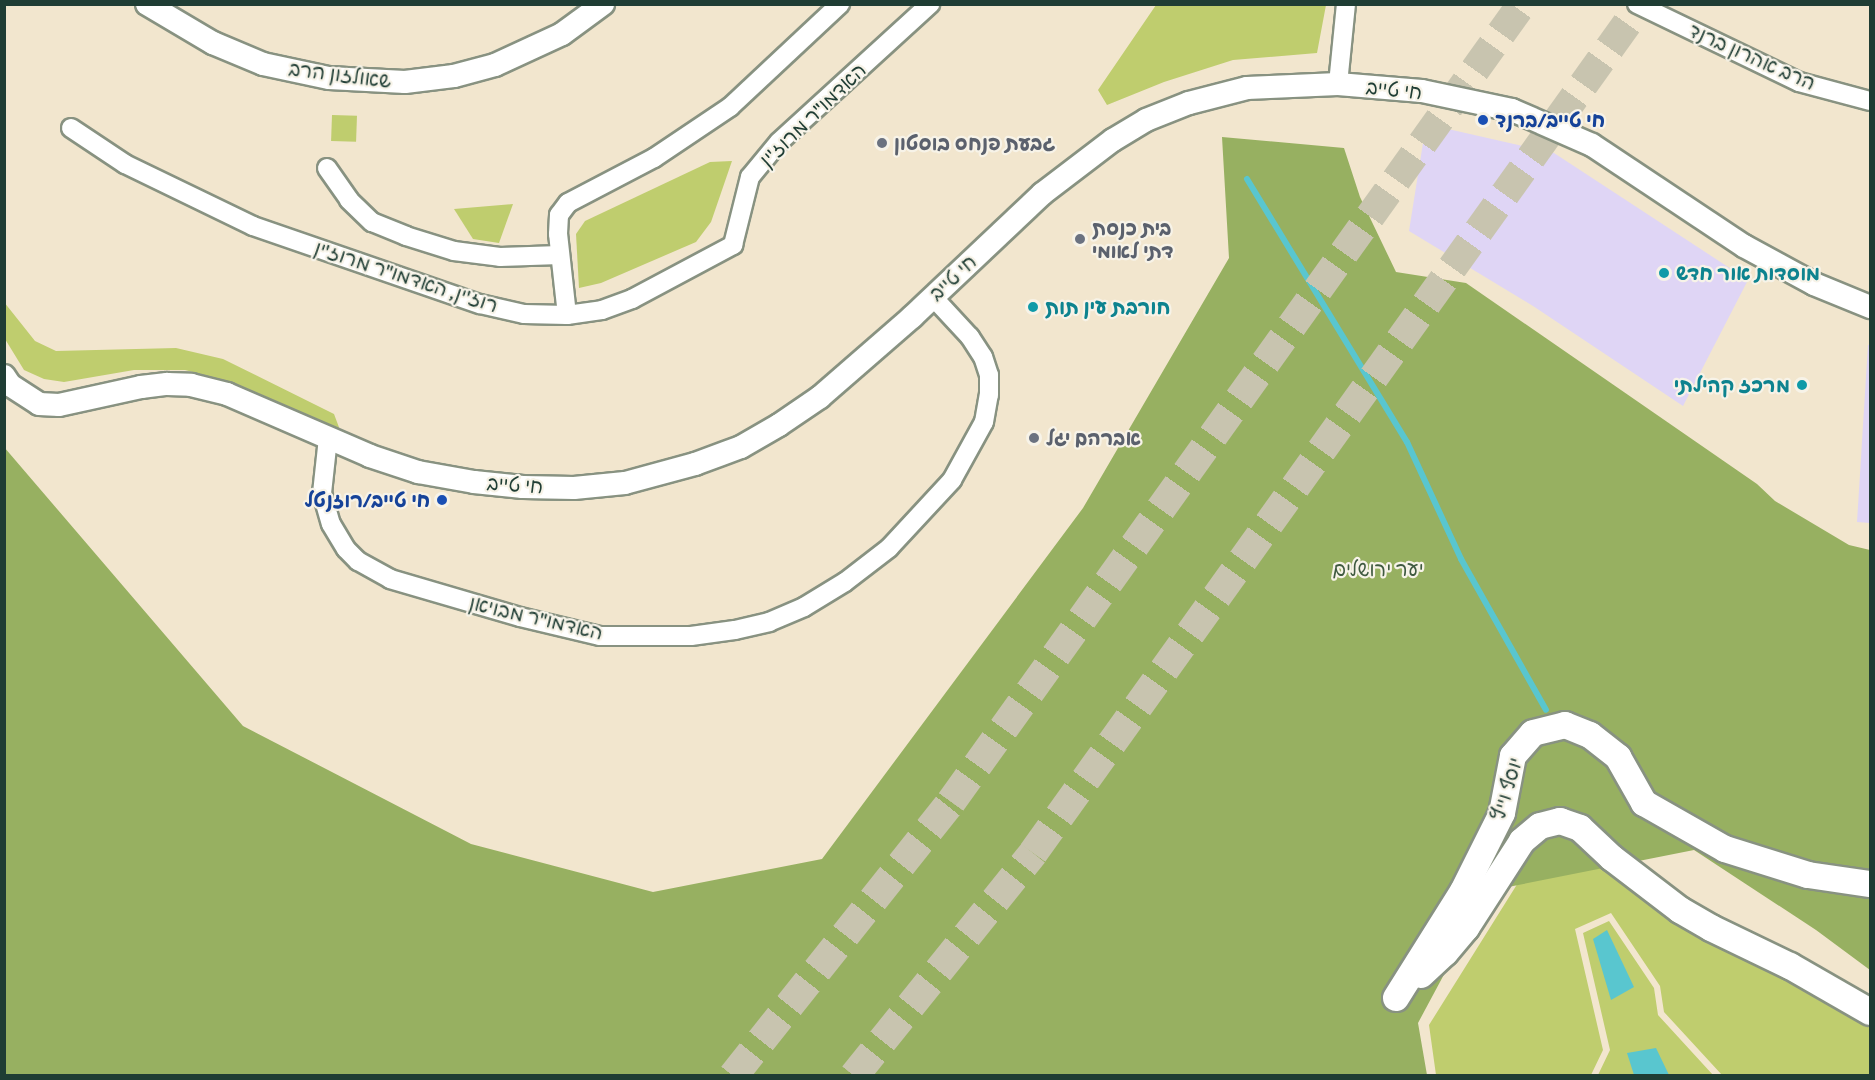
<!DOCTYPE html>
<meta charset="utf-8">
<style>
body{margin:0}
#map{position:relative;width:1875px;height:1080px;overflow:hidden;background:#f2e6ce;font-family:Itim,"Playpen Sans Hebrew",sans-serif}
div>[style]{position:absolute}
.built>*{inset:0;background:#dfd5f5}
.green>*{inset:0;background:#bfcd6e;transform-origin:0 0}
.forest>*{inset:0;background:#97b061}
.water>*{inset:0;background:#59c6cf}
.stream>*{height:6px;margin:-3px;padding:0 3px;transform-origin:3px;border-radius:3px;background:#59c6cf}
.trunk-tunnel>*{height:30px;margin-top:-15px;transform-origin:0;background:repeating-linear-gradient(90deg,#c8c4af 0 30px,transparent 0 45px)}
.roads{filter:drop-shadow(2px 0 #889281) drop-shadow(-2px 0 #889281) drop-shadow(0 2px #889281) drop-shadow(0 -2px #889281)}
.minor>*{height:18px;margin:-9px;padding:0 9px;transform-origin:9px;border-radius:9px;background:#fff}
.tertiary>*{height:22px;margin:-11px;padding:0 11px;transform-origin:11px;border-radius:11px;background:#fff}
.secondary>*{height:26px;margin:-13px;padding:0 13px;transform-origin:13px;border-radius:13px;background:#fff}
.dots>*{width:16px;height:16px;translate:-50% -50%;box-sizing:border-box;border:3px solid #f7f3e8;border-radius:50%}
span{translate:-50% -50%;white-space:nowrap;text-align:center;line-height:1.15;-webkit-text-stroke:4.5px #f7f3e8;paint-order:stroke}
.street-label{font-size:20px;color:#1f3d34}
.transit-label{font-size:20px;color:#164399;font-weight:700}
.left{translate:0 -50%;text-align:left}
.right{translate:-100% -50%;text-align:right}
.worship-label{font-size:20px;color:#5b616d;font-weight:700}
.culture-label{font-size:20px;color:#0d838f;font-weight:700}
.park-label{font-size:20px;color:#3f5a40}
.frame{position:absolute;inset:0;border:6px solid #1f3d34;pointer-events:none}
</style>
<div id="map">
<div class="built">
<div style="clip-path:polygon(1426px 124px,1554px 153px,1748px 280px,1683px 406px,1533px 306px,1409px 231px)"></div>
<div style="clip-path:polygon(1868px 345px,1870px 345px,1870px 523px,1857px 522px)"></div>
</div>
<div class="green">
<div style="clip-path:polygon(1156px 5px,1156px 4px,1326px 5px,1317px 53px,1233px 60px,1164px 82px,1107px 105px,1098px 90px)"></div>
<div style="left:332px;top:115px;width:25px;height:26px;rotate:2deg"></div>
<div style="clip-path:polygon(732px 161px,711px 222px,696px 242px,601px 283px,579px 288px,576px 234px,585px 221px,710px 162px)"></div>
<div style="clip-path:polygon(513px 204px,499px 243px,473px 239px,454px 209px)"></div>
<div style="clip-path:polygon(4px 302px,35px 341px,56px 351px,176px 348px,223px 359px,334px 414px,343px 438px,232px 382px,185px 370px,134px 370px,64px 382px,44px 379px,24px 370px,5px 339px)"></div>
<div style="clip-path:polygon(1558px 819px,1870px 1019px,1870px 1075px,1722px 1075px,1664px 1012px,1660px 986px,1611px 913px,1575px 929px,1603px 1050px,1591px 1075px,1436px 1075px,1429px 1025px)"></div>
<div style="clip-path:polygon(1609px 921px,1654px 988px,1658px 1015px,1713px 1075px,1598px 1075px,1610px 1050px,1583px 933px)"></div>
</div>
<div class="forest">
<div style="clip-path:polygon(1222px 137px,1344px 148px,1360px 197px,1396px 272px,1466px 283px,1757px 484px,1775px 501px,1849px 545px,1870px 550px,1870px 970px,1816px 930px,1694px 850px,1503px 888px,1470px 926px,1418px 1023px,1427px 1075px,5px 1075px,4px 447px,243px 726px,471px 844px,653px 892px,822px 859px,1083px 508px,1229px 258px)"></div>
</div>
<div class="water">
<div style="clip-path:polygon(1607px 930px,1634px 987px,1611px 1000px,1593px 939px)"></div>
<div style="clip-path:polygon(1656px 1048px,1669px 1075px,1634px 1075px,1627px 1053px)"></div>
</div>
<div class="stream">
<div style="left:1247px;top:179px;width:308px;rotate:58.7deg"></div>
<div style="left:1407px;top:442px;width:129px;rotate:65.2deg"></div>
<div style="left:1461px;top:559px;width:173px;rotate:60.6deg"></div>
</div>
<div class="trunk-tunnel">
<div style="left:733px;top:1076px;width:350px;rotate:-51.5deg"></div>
<div style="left:951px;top:802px;width:981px;rotate:-54.41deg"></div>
<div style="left:854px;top:1076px;width:286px;rotate:-51.2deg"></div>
<div style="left:1033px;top:853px;width:1044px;rotate:-54.39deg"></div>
</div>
<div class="roads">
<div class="minor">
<div style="left:1637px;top:4px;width:180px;rotate:25.7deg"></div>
<div style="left:1799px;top:82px;width:73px;rotate:15deg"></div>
<div style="left:1338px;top:84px;width:80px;rotate:-84.3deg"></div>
<div style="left:71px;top:128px;width:65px;rotate:33.7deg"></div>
<div style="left:125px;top:164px;width:142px;rotate:25.8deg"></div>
<div style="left:253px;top:226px;width:240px;rotate:19deg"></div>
<div style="left:480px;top:304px;width:45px;rotate:12.8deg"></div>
<div style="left:524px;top:314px;width:43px;rotate:1.3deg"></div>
<div style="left:567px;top:315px;width:81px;rotate:-96.3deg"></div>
<div style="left:558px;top:234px;width:19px;rotate:-87deg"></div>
<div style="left:559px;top:215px;width:15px;rotate:-53deg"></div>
<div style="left:568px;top:203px;width:97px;rotate:-27.6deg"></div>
<div style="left:654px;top:158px;width:92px;rotate:-33.9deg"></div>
<div style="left:730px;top:107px;width:151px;rotate:-43.1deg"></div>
<div style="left:327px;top:168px;width:39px;rotate:55deg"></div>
<div style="left:349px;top:200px;width:32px;rotate:44deg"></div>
<div style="left:372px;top:222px;width:37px;rotate:22deg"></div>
<div style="left:406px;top:236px;width:50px;rotate:17.4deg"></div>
<div style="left:454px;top:251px;width:46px;rotate:7.4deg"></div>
<div style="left:500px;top:257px;width:60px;rotate:-1.9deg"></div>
<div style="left:567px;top:315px;width:35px;rotate:-8deg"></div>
<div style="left:602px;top:310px;width:32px;rotate:-20deg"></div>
<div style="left:632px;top:299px;width:115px;rotate:-28.1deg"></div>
<div style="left:733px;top:245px;width:70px;rotate:-76deg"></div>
<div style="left:750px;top:177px;width:45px;rotate:-50.4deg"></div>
<div style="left:779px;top:142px;width:205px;rotate:-42.4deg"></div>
<div style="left:328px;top:438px;width:55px;rotate:96.2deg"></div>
<div style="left:322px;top:493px;width:32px;rotate:74deg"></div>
<div style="left:331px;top:524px;width:29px;rotate:59deg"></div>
<div style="left:346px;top:549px;width:17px;rotate:45deg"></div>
<div style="left:358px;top:561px;width:37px;rotate:29deg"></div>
<div style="left:390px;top:579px;width:135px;rotate:16.3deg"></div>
<div style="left:520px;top:617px;width:82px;rotate:13.4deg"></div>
<div style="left:600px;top:636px;width:91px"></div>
<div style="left:691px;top:636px;width:44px;rotate:-7.8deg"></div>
<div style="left:735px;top:630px;width:35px;rotate:-13deg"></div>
<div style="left:769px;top:622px;width:38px;rotate:-23deg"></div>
<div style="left:804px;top:607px;width:48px;rotate:-31.4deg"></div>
<div style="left:845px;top:582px;width:56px;rotate:-37.7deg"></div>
<div style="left:889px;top:548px;width:93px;rotate:-47.2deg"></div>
<div style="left:952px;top:480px;width:66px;rotate:-61.1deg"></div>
<div style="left:984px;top:422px;width:27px;rotate:-80deg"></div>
<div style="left:989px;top:395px;width:20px;rotate:-90deg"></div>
<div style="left:989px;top:375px;width:19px;rotate:-108deg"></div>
<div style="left:983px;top:357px;width:24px;rotate:-123deg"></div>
<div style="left:970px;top:337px;width:54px;rotate:-132.8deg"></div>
</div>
<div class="tertiary">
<div style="left:147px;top:4px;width:77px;rotate:30.6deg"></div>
<div style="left:213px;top:43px;width:54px;rotate:22.8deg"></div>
<div style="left:263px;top:64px;width:67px;rotate:12deg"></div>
<div style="left:329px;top:78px;width:76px;rotate:3deg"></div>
<div style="left:405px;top:82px;width:49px;rotate:-7deg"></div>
<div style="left:454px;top:76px;width:42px;rotate:-15deg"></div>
<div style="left:495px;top:65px;width:74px;rotate:-24.8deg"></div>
<div style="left:562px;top:34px;width:51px;rotate:-36.2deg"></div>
<div style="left:4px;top:376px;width:11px;rotate:56deg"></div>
<div style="left:10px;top:385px;width:35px;rotate:33deg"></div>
<div style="left:39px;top:404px;width:20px;rotate:3deg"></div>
<div style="left:59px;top:405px;width:84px;rotate:-12.4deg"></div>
<div style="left:141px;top:387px;width:26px;rotate:-7deg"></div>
<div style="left:167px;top:384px;width:24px;rotate:2deg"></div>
<div style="left:191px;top:385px;width:37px;rotate:14deg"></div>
<div style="left:227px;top:394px;width:156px;rotate:23.4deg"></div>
<div style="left:370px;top:456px;width:51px;rotate:18.4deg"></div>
<div style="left:418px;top:472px;width:57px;rotate:10.1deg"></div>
<div style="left:474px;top:482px;width:49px;rotate:5.8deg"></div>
<div style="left:523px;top:487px;width:51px;rotate:1.1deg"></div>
<div style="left:574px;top:488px;width:51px;rotate:-5.6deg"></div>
<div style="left:625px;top:483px;width:73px;rotate:-15.2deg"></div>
<div style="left:695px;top:464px;width:49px;rotate:-20.3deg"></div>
<div style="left:741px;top:447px;width:44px;rotate:-30.1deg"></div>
<div style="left:779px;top:425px;width:50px;rotate:-34.3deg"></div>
<div style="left:820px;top:397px;width:122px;rotate:-41deg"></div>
<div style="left:912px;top:317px;width:179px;rotate:-43.4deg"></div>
<div style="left:1042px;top:194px;width:89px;rotate:-37.3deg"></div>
<div style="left:1113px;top:140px;width:39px;rotate:-31deg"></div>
<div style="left:1146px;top:120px;width:46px;rotate:-21.6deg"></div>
<div style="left:1189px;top:103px;width:60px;rotate:-14.5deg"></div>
<div style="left:1247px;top:88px;width:91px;rotate:-2.5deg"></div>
<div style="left:1338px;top:84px;width:84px;rotate:4.8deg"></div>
<div style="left:1422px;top:91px;width:92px;rotate:11.9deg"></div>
<div style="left:1512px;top:110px;width:87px;rotate:23.6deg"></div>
<div style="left:1592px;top:145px;width:182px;rotate:33.6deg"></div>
<div style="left:1744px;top:246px;width:80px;rotate:28.5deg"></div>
<div style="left:1814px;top:284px;width:61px;rotate:22.3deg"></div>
</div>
<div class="secondary">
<div style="left:1421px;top:975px;width:33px;rotate:-43deg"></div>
<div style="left:1445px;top:953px;width:33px;rotate:-50deg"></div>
<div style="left:1466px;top:928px;width:103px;rotate:-57.2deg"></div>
<div style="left:1522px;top:841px;width:23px;rotate:-40deg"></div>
<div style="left:1540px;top:826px;width:21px;rotate:-14deg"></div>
<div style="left:1560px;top:821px;width:21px;rotate:19deg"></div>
<div style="left:1580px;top:828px;width:44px;rotate:43.2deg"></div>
<div style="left:1612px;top:858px;width:86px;rotate:37.4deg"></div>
<div style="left:1680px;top:910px;width:36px;rotate:30deg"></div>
<div style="left:1711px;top:928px;width:88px;rotate:25.7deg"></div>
<div style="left:1790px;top:966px;width:92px;rotate:29.9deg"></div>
<div style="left:1396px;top:998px;width:126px;rotate:-57.9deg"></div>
<div style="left:1463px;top:891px;width:87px;rotate:-63.4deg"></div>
<div style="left:1502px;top:813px;width:58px;rotate:-79.1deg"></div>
<div style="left:1513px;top:756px;width:30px;rotate:-49deg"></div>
<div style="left:1533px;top:733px;width:33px;rotate:-14deg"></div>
<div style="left:1565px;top:725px;width:27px;rotate:22deg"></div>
<div style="left:1590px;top:735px;width:36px;rotate:38deg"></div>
<div style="left:1618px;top:757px;width:53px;rotate:60.5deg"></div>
<div style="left:1644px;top:803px;width:93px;rotate:29.6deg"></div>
<div style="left:1725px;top:849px;width:87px;rotate:17.4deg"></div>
<div style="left:1808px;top:875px;width:63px;rotate:8.3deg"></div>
</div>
</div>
<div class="dots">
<div style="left:1483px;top:120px;background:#1a4fb4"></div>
<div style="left:882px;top:143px;background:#6b7280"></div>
<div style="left:1080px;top:239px;background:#6b7280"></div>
<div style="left:1664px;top:273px;background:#0f9aa8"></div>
<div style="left:1033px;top:307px;background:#0f9aa8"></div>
<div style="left:1802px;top:385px;background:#0f9aa8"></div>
<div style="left:1034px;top:438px;background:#6b7280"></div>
<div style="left:442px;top:500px;background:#1a4fb4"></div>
</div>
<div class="street-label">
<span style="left:1752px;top:57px;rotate:24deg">הרב אהרון ברנד</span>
<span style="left:340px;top:75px;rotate:7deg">שאולזון הרב</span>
<span style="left:1394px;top:90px;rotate:6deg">חי טייב</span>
<span style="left:813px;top:115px;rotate:-44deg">האדמו"ר מרוז'ין</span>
<span style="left:406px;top:277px;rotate:18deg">רוז'ין, האדמו"ר מרוז'ין</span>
<span style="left:953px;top:278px;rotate:-43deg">חי טייב</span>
<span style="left:515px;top:485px;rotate:4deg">חי טייב</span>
<span style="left:536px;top:618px;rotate:13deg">האדמו"ר מבויאן</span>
<span style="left:1507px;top:789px;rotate:-73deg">יוסף וייץ</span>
</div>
<div class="transit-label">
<span class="left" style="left:1495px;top:120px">חי טייב/ברנד</span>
<span class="right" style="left:430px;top:500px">חי טייב/רוזנטל</span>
</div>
<div class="worship-label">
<span class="left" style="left:894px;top:143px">גבעת פנחס בוסטון</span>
<span class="left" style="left:1092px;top:240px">בית כנסת<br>דתי לאומי</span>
<span class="left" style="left:1046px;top:438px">אברהם יגל</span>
</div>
<div class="culture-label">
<span class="left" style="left:1676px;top:273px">מוסדות אור חדש</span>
<span class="left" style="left:1045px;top:307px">חורבת עין תות</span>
<span class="right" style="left:1790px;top:385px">מרכז קהילתי</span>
</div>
<div class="park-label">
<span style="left:1378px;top:569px">יער ירושלים</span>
</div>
<div class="frame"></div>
</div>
